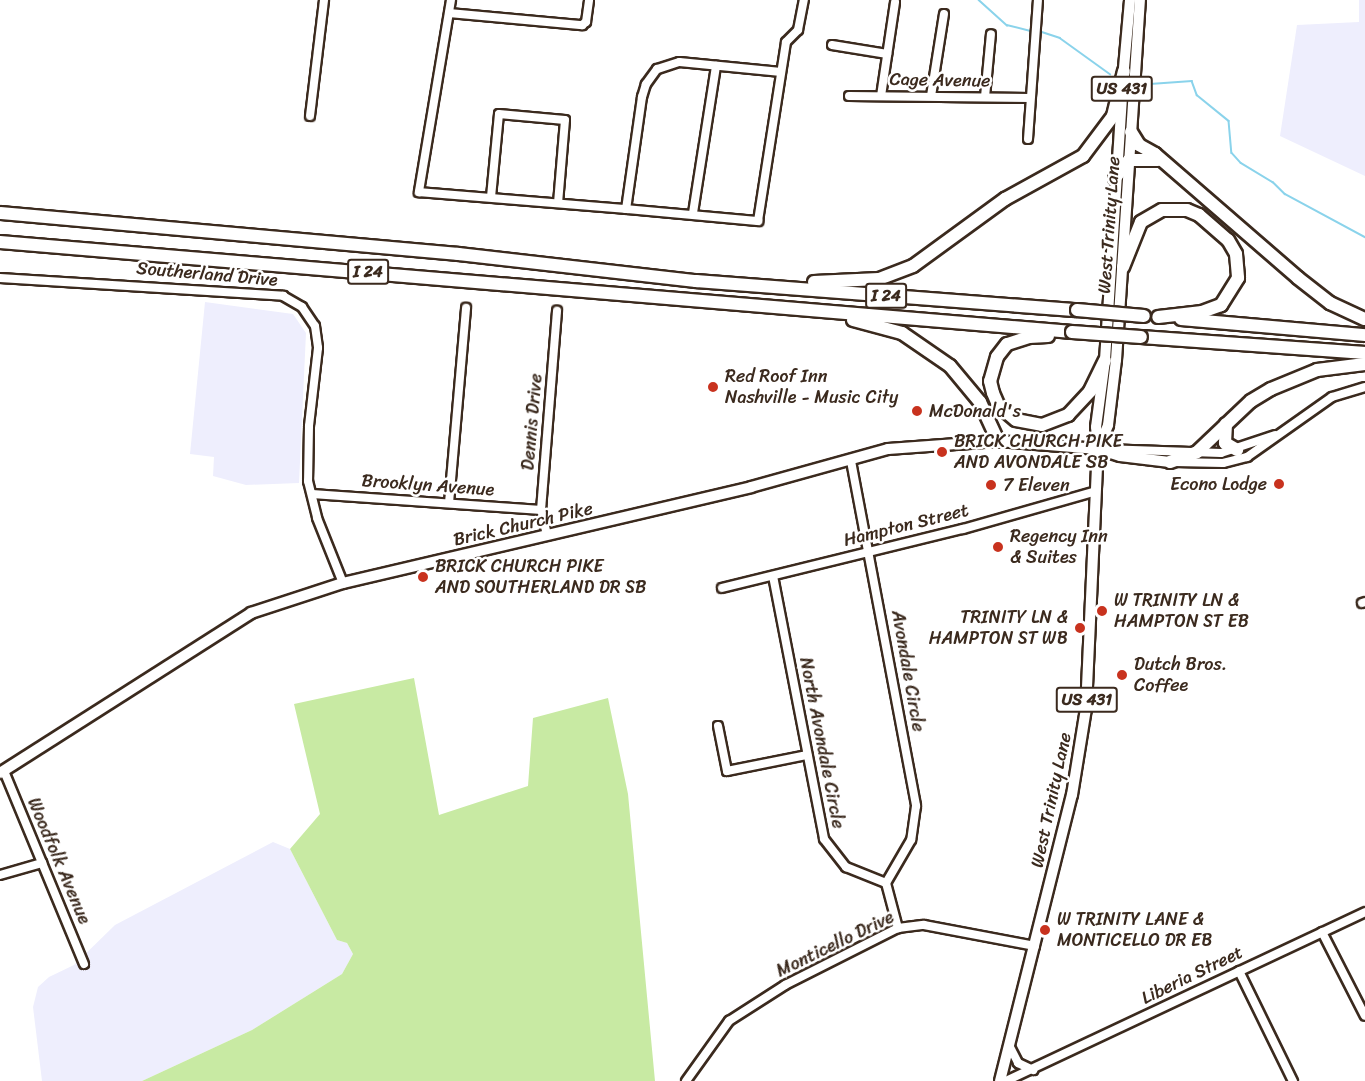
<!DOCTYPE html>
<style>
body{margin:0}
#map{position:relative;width:1365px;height:1081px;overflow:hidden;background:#fff;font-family:Sriracha,sans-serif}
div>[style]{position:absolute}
.built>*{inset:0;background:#eeeefd}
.green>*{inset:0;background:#c8eaa3}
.stream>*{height:1.5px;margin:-0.75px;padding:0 0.75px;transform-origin:0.75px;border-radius:0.75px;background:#8ad3eb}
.roads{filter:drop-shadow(2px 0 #3b2a1e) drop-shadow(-2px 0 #3b2a1e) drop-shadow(0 2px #3b2a1e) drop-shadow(0 -2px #3b2a1e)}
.minor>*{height:8px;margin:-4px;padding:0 4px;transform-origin:4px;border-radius:4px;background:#fff}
.major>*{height:10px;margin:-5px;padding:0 5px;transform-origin:5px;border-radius:5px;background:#fff}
.highway>*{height:12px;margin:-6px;padding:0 6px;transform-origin:6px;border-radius:6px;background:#fff}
.bridges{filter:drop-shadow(2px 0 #3b2a1e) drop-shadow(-2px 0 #3b2a1e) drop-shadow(0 2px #3b2a1e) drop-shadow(0 -2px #3b2a1e)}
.highway-bridge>*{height:12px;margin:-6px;padding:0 6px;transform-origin:6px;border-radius:6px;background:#fff}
.dots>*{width:16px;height:16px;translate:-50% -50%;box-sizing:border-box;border:3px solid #fff;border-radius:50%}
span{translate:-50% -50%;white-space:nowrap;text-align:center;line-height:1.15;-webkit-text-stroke:5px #fff;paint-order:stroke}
.shield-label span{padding:2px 4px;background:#fff;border:2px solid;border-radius:4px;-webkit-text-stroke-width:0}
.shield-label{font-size:16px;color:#3b2a1e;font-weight:700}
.street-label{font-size:18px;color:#3b2a1e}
.poi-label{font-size:18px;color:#3b2a1e}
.left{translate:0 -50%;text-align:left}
.right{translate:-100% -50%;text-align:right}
</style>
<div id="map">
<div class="built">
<div style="clip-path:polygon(1359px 0,1365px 0,1365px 176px,1280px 136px,1297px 25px,1359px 22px)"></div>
<div style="clip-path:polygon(205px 302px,293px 314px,306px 333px,299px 483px,246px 485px,213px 476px,214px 457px,190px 454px)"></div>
<div style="clip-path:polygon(273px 842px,290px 849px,337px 940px,347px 943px,353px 954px,342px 974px,252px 1030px,142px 1081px,42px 1081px,33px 1007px,38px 987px,49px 977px,74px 965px,115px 925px)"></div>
</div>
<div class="green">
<div style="clip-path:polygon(414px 678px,439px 815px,528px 786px,533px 718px,608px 698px,628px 794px,655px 1081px,142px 1081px,252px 1030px,342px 974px,353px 954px,347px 943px,337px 940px,290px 849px,320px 814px,294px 704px)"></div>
</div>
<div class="stream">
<div style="left:979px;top:0;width:38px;rotate:42deg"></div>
<div style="left:1007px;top:25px;width:25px;rotate:14deg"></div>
<div style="left:1039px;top:31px;width:22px;rotate:18deg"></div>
<div style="left:1060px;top:38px;width:62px;rotate:35.8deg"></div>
<div style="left:1150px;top:84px;width:42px;rotate:-4.1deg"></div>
<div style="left:1192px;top:81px;width:15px;rotate:70deg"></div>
<div style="left:1197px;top:95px;width:41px;rotate:39.1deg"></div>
<div style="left:1229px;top:121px;width:32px;rotate:85deg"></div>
<div style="left:1232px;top:153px;width:13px;rotate:48deg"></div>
<div style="left:1241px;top:163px;width:37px;rotate:31deg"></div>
<div style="left:1273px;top:182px;width:17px;rotate:45deg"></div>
<div style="left:1285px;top:194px;width:91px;rotate:28.3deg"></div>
</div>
<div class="roads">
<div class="minor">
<div style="left:451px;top:0;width:195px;rotate:99.5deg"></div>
<div style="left:419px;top:192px;width:208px;rotate:4.7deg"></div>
<div style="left:449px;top:13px;width:134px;rotate:5.2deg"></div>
<div style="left:582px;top:25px;width:5px;rotate:-37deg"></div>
<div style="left:586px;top:22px;width:22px;rotate:-82deg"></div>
<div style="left:832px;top:45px;width:56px;rotate:9.3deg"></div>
<div style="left:781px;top:72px;width:102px;rotate:-174.4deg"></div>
<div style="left:679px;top:62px;width:23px;rotate:162deg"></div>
<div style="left:657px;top:69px;width:19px;rotate:126deg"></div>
<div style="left:646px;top:84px;width:14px;rotate:107deg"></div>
<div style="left:642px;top:97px;width:113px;rotate:98.1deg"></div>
<div style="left:626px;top:209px;width:133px;rotate:5.2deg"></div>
<div style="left:758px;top:221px;width:181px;rotate:-81.1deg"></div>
<div style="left:786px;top:42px;width:17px;rotate:-45deg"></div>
<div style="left:798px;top:30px;width:31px;rotate:-79deg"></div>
<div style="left:849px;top:96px;width:181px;rotate:0.6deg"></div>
<div style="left:881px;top:96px;width:95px;rotate:-81.5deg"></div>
<div style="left:931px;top:96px;width:83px;rotate:-81deg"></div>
<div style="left:985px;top:97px;width:63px;rotate:-84.6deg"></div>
<div style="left:310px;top:116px;width:117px;rotate:-83.1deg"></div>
<div style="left:1028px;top:139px;width:139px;rotate:-85.9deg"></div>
<div style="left:491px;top:197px;width:83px;rotate:-84.5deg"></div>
<div style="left:499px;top:114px;width:66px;rotate:5.2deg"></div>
<div style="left:565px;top:120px;width:83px;rotate:94.8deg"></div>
<div style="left:693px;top:213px;width:149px;rotate:-81.1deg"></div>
<div style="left:0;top:278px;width:284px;rotate:3.6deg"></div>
<div style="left:283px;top:296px;width:22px;rotate:30deg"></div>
<div style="left:302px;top:307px;width:23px;rotate:56deg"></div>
<div style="left:315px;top:326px;width:22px;rotate:82deg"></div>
<div style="left:318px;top:348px;width:79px;rotate:96.6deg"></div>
<div style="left:309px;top:426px;width:55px;rotate:91deg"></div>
<div style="left:308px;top:481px;width:38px;rotate:76deg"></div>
<div style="left:317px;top:518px;width:70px;rotate:68.2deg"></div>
<div style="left:1103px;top:449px;width:118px;rotate:1.9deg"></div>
<div style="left:1221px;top:453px;width:57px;rotate:-18.4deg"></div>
<div style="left:851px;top:461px;width:351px;rotate:79.3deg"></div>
<div style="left:916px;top:806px;width:34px;rotate:98deg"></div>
<div style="left:911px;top:840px;width:50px;rotate:120.2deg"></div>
<div style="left:1175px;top:462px;width:48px;rotate:1.2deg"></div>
<div style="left:1223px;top:463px;width:25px;rotate:-14deg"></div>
<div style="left:1247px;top:457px;width:104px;rotate:-35.2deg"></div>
<div style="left:1332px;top:397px;width:34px;rotate:-17deg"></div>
<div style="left:312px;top:494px;width:230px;rotate:4deg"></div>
<div style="left:449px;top:503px;width:196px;rotate:-85deg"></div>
<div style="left:547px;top:535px;width:26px;rotate:-103deg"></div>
<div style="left:541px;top:510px;width:200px;rotate:-85.4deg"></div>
<div style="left:773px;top:576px;width:268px;rotate:79deg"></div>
<div style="left:824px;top:839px;width:36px;rotate:52deg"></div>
<div style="left:846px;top:867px;width:43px;rotate:21.8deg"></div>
<div style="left:722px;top:588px;width:248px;rotate:-13.8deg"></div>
<div style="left:963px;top:529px;width:138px;rotate:-15.9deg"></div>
<div style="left:1362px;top:603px;width:3px;rotate:-18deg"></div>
<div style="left:718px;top:726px;width:46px;rotate:78.7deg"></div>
<div style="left:727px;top:771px;width:82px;rotate:-11.3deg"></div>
<div style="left:4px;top:771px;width:209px;rotate:67.5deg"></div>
<div style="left:0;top:875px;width:44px;rotate:-15.9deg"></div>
<div style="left:886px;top:883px;width:47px;rotate:75.1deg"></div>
<div style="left:1322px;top:932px;width:94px;rotate:62.9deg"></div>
<div style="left:1239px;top:971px;width:123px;rotate:63.9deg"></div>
<div style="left:1010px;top:1047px;width:18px;rotate:63deg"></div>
<div style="left:1018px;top:1063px;width:17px;rotate:25deg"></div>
<div style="left:686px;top:1081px;width:74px;rotate:-54.4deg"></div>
<div style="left:729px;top:1021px;width:67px;rotate:-32.7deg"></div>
<div style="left:785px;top:985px;width:127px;rotate:-26.8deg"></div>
<div style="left:898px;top:928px;width:26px;rotate:-7deg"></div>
<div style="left:924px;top:925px;width:113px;rotate:10.7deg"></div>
<div style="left:1006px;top:1081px;width:397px;rotate:-25.2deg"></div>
</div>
<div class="major">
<div style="left:1123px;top:79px;width:79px;rotate:-84.9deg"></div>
<div style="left:1098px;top:449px;width:26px;rotate:-67deg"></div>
<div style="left:1108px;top:425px;width:65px;rotate:-83deg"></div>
<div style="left:1116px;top:360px;width:361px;rotate:-86.2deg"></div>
<div style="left:0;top:773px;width:298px;rotate:-32.5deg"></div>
<div style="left:251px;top:613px;width:97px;rotate:-18.1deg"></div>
<div style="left:343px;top:583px;width:419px;rotate:-13.2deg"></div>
<div style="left:751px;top:487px;width:142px;rotate:-15.5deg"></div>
<div style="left:888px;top:449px;width:110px;rotate:-4.2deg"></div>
<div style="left:998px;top:441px;width:100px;rotate:4.6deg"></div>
<div style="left:1098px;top:449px;width:23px;rotate:18deg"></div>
<div style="left:1120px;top:456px;width:50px;rotate:6.8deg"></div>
<div style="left:1000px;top:1081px;width:295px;rotate:-75.9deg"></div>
<div style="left:1072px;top:795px;width:87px;rotate:-80.8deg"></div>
<div style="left:1086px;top:709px;width:260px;rotate:-87.4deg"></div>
<div style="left:1098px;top:449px;width:22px;rotate:-95deg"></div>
<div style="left:1096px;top:427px;width:68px;rotate:-82.3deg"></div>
<div style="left:1105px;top:360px;width:264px;rotate:-86.3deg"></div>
</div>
<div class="highway">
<div style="left:1131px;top:132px;width:15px;rotate:58deg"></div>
<div style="left:1139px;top:145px;width:18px;rotate:29deg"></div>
<div style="left:1155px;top:154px;width:189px;rotate:40.9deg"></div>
<div style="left:1298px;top:278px;width:41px;rotate:38deg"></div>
<div style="left:1330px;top:303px;width:38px;rotate:25deg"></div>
<div style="left:1115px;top:178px;width:23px;rotate:-52deg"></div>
<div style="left:1129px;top:160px;width:29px"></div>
<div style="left:0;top:213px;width:460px;rotate:5.1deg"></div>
<div style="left:458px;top:254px;width:240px;rotate:6.5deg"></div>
<div style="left:696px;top:281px;width:382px;rotate:4.4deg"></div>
<div style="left:0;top:242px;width:1076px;rotate:4.8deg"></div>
<div style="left:1123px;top:267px;width:48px;rotate:-68.2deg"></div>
<div style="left:1141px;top:222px;width:24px;rotate:-30deg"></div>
<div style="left:1162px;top:210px;width:25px"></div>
<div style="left:1187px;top:210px;width:13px;rotate:23deg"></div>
<div style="left:1199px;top:215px;width:38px;rotate:41deg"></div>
<div style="left:1228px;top:240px;width:16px;rotate:60deg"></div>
<div style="left:1236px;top:254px;width:24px;rotate:85deg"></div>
<div style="left:1238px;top:278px;width:32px;rotate:122deg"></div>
<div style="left:1221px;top:305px;width:20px;rotate:160deg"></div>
<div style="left:1202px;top:312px;width:44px;rotate:173.5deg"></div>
<div style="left:814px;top:282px;width:65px;rotate:-2.6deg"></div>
<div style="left:879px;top:279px;width:36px;rotate:-21deg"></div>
<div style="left:913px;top:266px;width:114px;rotate:-36.1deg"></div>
<div style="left:1005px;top:199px;width:89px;rotate:-28.9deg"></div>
<div style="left:1083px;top:156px;width:50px;rotate:-53.1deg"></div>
<div style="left:1113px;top:116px;width:46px;rotate:-76.3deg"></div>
<div style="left:1181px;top:319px;width:185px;rotate:5deg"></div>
<div style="left:853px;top:320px;width:51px;rotate:14.9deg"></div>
<div style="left:902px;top:333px;width:58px;rotate:34.5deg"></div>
<div style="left:950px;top:366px;width:47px;rotate:50.2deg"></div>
<div style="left:980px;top:402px;width:43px;rotate:65.2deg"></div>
<div style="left:1048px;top:336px;width:19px;rotate:177deg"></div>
<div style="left:1029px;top:337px;width:23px;rotate:162deg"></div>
<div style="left:1007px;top:344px;width:16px;rotate:128deg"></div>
<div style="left:997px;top:357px;width:25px;rotate:106deg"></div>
<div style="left:990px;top:381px;width:12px;rotate:76deg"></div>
<div style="left:993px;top:393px;width:13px;rotate:67deg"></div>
<div style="left:998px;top:405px;width:23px;rotate:40deg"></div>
<div style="left:1016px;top:420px;width:26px;rotate:11deg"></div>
<div style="left:1042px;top:425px;width:28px;rotate:-21deg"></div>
<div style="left:1068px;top:415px;width:33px;rotate:-47deg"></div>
<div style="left:1090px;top:391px;width:34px;rotate:-64deg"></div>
<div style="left:1141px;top:337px;width:225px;rotate:4.1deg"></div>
<div style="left:1226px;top:424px;width:19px;rotate:93deg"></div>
<div style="left:1225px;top:443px;width:14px;rotate:30deg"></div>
<div style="left:1170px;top:462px;width:29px;rotate:-20deg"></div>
<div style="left:1197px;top:452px;width:74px;rotate:-43.4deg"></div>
<div style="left:1251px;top:401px;width:23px;rotate:-31deg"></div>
<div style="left:1271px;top:389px;width:50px;rotate:-22.4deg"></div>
<div style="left:1317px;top:370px;width:48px;rotate:-7.1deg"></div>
</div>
</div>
<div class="bridges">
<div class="highway-bridge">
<div style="left:1077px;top:310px;width:67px;rotate:5.1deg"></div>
<div style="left:1072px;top:332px;width:69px;rotate:4.1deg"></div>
</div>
</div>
<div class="dots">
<div style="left:713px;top:387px;background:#c8321e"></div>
<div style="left:917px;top:411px;background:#c8321e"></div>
<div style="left:942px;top:452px;background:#c8321e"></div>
<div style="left:1279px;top:484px;background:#c8321e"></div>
<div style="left:991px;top:485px;background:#c8321e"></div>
<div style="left:998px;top:547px;background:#c8321e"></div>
<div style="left:423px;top:577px;background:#c8321e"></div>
<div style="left:1102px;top:611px;background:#c8321e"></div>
<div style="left:1080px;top:628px;background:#c8321e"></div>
<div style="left:1122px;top:675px;background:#c8321e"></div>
<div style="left:1045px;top:930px;background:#c8321e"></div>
</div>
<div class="shield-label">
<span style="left:1122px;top:89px">US 431</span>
<span style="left:368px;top:272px">I 24</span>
<span style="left:886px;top:296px">I 24</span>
<span style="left:1087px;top:700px">US 431</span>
</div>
<div class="street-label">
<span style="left:940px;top:80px;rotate:1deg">Cage Avenue</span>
<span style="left:1109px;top:225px;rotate:-86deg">West Trinity Lane</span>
<span style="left:207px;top:274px;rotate:5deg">Southerland Drive</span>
<span style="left:532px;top:422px;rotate:-85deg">Dennis Drive</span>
<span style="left:428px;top:485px;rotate:4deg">Brooklyn Avenue</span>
<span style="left:523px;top:524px;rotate:-13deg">Brick Church Pike</span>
<span style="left:906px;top:525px;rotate:-14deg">Hampton Street</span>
<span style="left:908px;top:671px;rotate:80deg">Avondale Circle</span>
<span style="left:822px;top:743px;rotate:79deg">North Avondale Circle</span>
<span style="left:1051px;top:800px;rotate:-78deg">West Trinity Lane</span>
<span style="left:59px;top:861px;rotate:67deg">Woodfolk Avenue</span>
<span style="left:835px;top:944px;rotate:-26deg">Monticello Drive</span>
<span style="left:1192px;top:975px;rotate:-26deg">Liberia Street</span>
</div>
<div class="poi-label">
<span class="left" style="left:725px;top:387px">Red Roof Inn<br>Nashville - Music City</span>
<span class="left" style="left:929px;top:411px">McDonald's</span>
<span class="left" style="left:954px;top:452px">BRICK CHURCH PIKE<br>AND AVONDALE SB</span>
<span class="right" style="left:1267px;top:484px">Econo Lodge</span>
<span class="left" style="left:1003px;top:485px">7 Eleven</span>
<span class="left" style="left:1010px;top:547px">Regency Inn<br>&amp; Suites</span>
<span class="left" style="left:435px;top:577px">BRICK CHURCH PIKE<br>AND SOUTHERLAND DR SB</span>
<span class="left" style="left:1114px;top:611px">W TRINITY LN &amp;<br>HAMPTON ST EB</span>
<span class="right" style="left:1068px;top:628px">TRINITY LN &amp;<br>HAMPTON ST WB</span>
<span class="left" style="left:1134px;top:675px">Dutch Bros.<br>Coffee</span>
<span class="left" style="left:1057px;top:930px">W TRINITY LANE &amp;<br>MONTICELLO DR EB</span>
</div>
</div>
